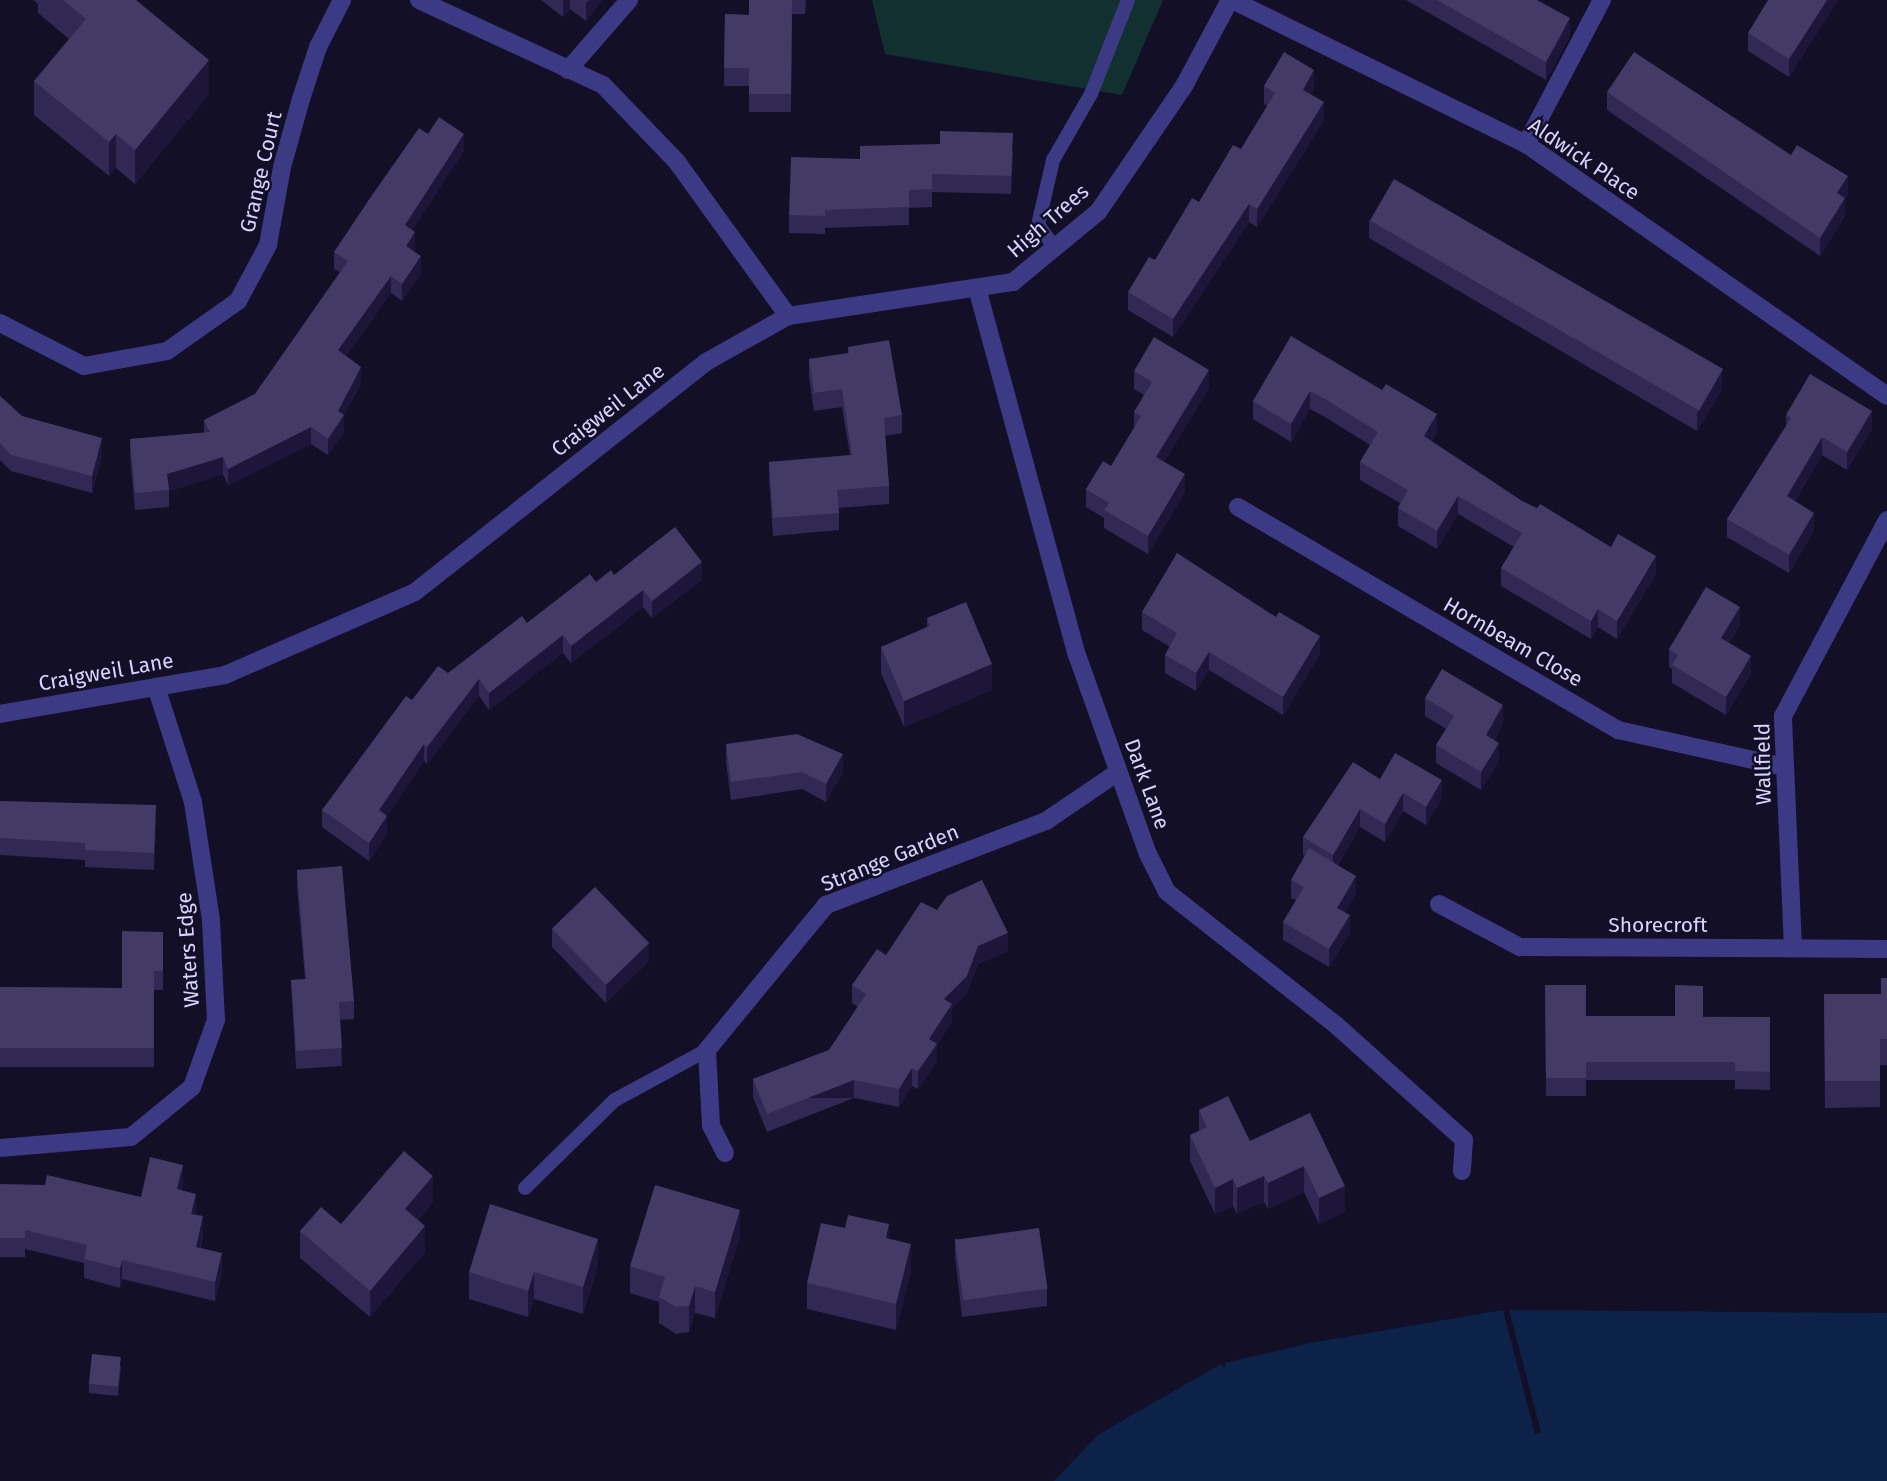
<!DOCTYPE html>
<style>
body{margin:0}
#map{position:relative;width:1887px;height:1481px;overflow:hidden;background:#130f26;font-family:"Fira Sans",sans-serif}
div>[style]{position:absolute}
.green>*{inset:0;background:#12302f}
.water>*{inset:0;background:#0c2248}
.lane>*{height:14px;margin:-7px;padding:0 7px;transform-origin:7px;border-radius:7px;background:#3d3a85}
.street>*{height:18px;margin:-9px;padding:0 9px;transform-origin:9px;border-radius:9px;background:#3d3a85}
.wall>*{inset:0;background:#312854}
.shaded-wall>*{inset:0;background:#1d163a;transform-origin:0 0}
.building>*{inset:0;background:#433a66;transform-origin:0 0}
span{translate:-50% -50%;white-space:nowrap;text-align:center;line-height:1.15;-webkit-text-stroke:5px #130f26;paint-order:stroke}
.street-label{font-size:21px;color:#d9d4ff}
</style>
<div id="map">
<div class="green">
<div style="clip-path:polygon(872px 0,1163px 0,1122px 95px,885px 54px)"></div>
</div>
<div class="water">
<div style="clip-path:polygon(1503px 1310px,1535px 1434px,1541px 1432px,1509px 1310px,1887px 1313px,1887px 1481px,1054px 1481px,1099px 1434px,1221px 1364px,1224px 1369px,1225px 1363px,1310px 1343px)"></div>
</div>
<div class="lane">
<div style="left:1055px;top:248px;width:29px;rotate:-126deg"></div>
<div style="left:1038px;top:225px;width:67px;rotate:-77deg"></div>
<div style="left:1053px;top:160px;width:76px;rotate:-60.1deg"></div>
<div style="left:1091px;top:94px;width:101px;rotate:-68.5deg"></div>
<div style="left:525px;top:1188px;width:126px;rotate:-44.4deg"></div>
<div style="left:615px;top:1100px;width:105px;rotate:-28.5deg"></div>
</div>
<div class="street">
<div style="left:419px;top:0;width:203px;rotate:24.8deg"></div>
<div style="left:603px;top:85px;width:107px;rotate:46.1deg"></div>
<div style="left:677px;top:162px;width:190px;rotate:54.2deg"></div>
<div style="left:1232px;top:0;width:327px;rotate:26.1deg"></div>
<div style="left:1526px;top:144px;width:440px;rotate:34.9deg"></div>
<div style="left:568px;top:70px;width:93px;rotate:-48.9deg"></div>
<div style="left:1526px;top:144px;width:163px;rotate:-62.2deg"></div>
<div style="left:977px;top:288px;width:380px;rotate:74.8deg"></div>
<div style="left:1077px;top:655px;width:211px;rotate:70.4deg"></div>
<div style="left:1148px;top:854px;width:42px;rotate:63.4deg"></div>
<div style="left:1167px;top:892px;width:215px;rotate:38.2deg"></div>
<div style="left:1336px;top:1025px;width:172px;rotate:41.9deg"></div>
<div style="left:1464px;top:1140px;width:31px;rotate:94deg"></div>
<div style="left:0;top:323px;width:94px;rotate:27.1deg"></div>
<div style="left:84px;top:366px;width:84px;rotate:-10.2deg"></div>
<div style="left:167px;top:351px;width:87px;rotate:-35.2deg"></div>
<div style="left:238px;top:301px;width:64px;rotate:-61.8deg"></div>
<div style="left:268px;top:245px;width:79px;rotate:-79.8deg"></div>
<div style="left:282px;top:167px;width:71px;rotate:-74.4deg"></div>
<div style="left:301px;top:99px;width:55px;rotate:-71.9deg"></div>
<div style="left:318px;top:47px;width:53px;rotate:-62.9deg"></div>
<div style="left:1238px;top:507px;width:441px;rotate:30.4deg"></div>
<div style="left:1618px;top:730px;width:171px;rotate:12.5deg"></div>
<div style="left:0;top:714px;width:228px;rotate:-9.8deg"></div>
<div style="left:225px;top:675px;width:207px;rotate:-23.6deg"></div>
<div style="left:415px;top:592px;width:371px;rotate:-38.3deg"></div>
<div style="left:706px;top:362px;width:94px;rotate:-29.3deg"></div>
<div style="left:788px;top:316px;width:228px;rotate:-8.6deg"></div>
<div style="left:1013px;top:282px;width:110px;rotate:-39.5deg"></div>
<div style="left:1098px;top:212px;width:153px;rotate:-55.7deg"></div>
<div style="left:1184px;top:86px;width:98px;rotate:-61.9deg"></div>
<div style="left:1439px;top:904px;width:92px;rotate:28deg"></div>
<div style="left:1520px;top:947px;width:367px;rotate:0.3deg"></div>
<div style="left:1793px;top:948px;width:232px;rotate:-92.5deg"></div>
<div style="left:1783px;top:716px;width:222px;rotate:-62deg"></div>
<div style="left:0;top:1148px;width:131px;rotate:-4.8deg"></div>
<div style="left:131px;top:1137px;width:79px;rotate:-39.3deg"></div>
<div style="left:192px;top:1087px;width:71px;rotate:-70.3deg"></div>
<div style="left:216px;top:1020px;width:100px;rotate:-92.9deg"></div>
<div style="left:211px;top:920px;width:119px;rotate:-98.7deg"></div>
<div style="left:193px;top:802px;width:121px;rotate:-107.8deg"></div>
<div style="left:725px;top:1153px;width:31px;rotate:-117deg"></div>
<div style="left:711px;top:1125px;width:75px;rotate:-93.1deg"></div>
<div style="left:707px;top:1050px;width:188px;rotate:-50.6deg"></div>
<div style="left:826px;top:905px;width:235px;rotate:-20.9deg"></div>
<div style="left:1046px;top:821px;width:87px;rotate:-34.2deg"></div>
</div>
<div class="wall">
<div style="clip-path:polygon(33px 0,136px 0,209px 94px,135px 184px,116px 168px,109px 176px,34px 115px,34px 81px,69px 39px,38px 13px,38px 4px)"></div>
<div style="clip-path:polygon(541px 0,602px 0,586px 21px,570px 9px,563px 17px)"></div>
<div style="clip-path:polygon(749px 0,806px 0,805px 14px,792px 14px,791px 112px,749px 112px,749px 86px,724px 86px,725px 14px,749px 15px)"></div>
<div style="clip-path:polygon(1406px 0,1537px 0,1570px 36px,1546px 80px)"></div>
<div style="clip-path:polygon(1838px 0,1789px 77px,1748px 51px,1748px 33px)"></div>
<div style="clip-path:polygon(1264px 86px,1314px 88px,1311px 94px,1324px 120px,1257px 227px,1249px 222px,1173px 337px,1128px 310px,1128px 292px,1155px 260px,1199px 202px,1241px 149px,1267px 106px,1264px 104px)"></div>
<div style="clip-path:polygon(1607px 92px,1848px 194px,1845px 198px,1845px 216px,1820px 256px,1607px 110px)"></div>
<div style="clip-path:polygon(428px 134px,464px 151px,412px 230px,415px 249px,413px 251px,421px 273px,402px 301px,391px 293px,346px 356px,361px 384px,344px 415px,344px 432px,328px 455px,311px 444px,228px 485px,223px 474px,169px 491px,169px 507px,135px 510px,130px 456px,130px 439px,204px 433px,204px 420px,255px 394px,340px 272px,334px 269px,334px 252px)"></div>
<div style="clip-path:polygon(1013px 151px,1011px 194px,932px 192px,932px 207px,909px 208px,909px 225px,825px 228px,825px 234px,789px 233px,789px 215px,860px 159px)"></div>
<div style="clip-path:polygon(1369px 220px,1722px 389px,1697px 431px,1369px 238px)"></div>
<div style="clip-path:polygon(1291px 336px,1437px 432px,1431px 441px,1522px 501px,1656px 574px,1617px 639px,1598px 627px,1591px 639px,1501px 586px,1501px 568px,1514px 547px,1458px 514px,1437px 549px,1398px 526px,1398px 508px,1400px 503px,1360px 480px,1360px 462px,1370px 445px,1325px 417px,1310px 409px,1291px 442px,1253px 419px,1253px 401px)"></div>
<div style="clip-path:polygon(848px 347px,902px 415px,902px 433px,885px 436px,889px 486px,889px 504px,839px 508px,839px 530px,773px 536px,769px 480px,769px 462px,850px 455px,842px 407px,814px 411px,809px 377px,809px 359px,848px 353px)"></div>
<div style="clip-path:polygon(1134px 371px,1209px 388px,1164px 462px,1185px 492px,1148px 554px,1104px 528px,1104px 518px,1086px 507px,1086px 489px,1111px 466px,1134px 428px,1134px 412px,1144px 395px,1134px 389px)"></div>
<div style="clip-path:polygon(0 396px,22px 416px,102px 455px,92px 493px,11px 471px,0 460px)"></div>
<div style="clip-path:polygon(1786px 415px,1872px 429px,1847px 470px,1822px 455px,1795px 501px,1814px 531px,1789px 573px,1727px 537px,1727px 519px,1786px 427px)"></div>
<div style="clip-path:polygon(614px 575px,702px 580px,652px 618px,643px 607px,571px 663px,563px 653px,489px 710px,479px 696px,427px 764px,424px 761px,387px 816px,387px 834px,369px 861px,322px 827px,322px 810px,412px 700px,448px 673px,527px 623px,596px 582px)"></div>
<div style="clip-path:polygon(1142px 612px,1320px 654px,1283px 715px,1209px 670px,1196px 691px,1165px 673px,1165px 655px,1170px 647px,1142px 630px)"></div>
<div style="clip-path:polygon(927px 618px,992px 690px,904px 727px,881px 673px,881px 647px,927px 627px)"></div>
<div style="clip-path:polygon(1740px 625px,1729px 643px,1751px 674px,1726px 715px,1672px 683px,1672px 669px,1669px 667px,1669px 649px)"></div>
<div style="clip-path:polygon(1425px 698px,1503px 723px,1494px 740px,1499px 761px,1481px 790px,1436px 763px,1436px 745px,1446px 729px,1425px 716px)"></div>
<div style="clip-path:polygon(726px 744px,843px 772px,826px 802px,802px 789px,731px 800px,726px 762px)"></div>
<div style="clip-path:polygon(1380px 779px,1442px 798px,1426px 825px,1403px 811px,1385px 842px,1360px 827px,1338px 865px,1356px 894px,1345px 912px,1350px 933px,1329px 967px,1283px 940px,1283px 922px,1296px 900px,1291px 898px,1291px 880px,1305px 856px,1303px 855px,1303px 837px)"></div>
<div style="clip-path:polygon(0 801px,156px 822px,154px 870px,85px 867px,85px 860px,0 855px)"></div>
<div style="clip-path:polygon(297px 870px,354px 1001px,354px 1019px,340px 1020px,342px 1066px,296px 1069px,291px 980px,305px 979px,297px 888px)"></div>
<div style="clip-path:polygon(552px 929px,649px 961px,606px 1003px,552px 947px)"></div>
<div style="clip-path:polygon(163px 932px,163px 990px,154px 990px,154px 1067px,0 1067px,0 987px,122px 988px)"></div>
<div style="clip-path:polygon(1008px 951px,978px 964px,967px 993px,952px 1009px,952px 1022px,937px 1045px,937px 1062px,918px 1089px,912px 1086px,899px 1107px,854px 1098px,767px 1132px,753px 1097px,753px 1079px,829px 1050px,858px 1007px,852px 1003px,852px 985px,886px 955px)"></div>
<div style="clip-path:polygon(1887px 978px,1887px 1065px,1880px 1065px,1880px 1107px,1825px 1108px,1824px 994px,1881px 994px)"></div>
<div style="clip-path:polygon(1545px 985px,1586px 1016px,1770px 1017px,1770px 1090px,1735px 1089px,1735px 1080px,1586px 1080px,1586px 1096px,1546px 1096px)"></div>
<div style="clip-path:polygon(1199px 1110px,1250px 1141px,1310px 1113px,1345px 1212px,1319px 1224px,1304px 1192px,1268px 1209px,1264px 1202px,1237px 1214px,1233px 1206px,1215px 1214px,1190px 1161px,1190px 1135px,1199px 1131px)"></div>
<div style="clip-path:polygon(0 1184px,141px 1197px,183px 1184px,181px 1190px,196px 1213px,195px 1215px,203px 1236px,201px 1248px,222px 1272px,215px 1301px,122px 1279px,120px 1288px,84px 1278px,84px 1263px,25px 1249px,25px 1257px,0 1257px)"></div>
<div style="clip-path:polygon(433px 1202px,418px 1220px,425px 1252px,370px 1317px,300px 1258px,300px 1231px,341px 1224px)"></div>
<div style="clip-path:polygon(740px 1236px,715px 1318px,695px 1313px,689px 1332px,676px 1334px,659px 1323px,659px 1302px,630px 1293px,630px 1266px)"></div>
<div style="clip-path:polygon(955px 1238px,1047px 1288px,1047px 1306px,962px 1317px,955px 1256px)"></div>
<div style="clip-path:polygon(598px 1265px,583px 1314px,534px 1299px,528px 1317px,469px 1299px,469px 1272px)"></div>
<div style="clip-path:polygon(911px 1270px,896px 1330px,807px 1309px,807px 1283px)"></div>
<div style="clip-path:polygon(121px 1366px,118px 1396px,89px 1393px,89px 1384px)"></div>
</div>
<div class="shaded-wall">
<div style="clip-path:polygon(563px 0,570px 0,570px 9px,563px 17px)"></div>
<div style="clip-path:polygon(589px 0,602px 0,586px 21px,586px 3px)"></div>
<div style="clip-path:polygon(1827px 0,1838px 0,1789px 77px,1789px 59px)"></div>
<div style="clip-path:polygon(1570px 18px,1570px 36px,1546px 80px,1546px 62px)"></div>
<div style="clip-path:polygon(209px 60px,209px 94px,135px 184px,135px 150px)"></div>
<div style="clip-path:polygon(1314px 70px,1314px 88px,1303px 108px,1303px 90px)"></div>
<div style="clip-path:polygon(1324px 102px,1324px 120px,1257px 227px,1257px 209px)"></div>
<div style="clip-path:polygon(116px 134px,116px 168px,109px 176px,109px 142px)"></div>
<div style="clip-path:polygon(464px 134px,464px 151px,405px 242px,405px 225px)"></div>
<div style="clip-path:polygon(1848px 176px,1848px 194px,1845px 198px,1845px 216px,1820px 256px,1820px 238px,1837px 193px)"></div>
<div style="clip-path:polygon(1249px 204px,1249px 222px,1173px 337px,1173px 319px)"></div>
<div style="clip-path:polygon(415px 232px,415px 249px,406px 263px,406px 246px)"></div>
<div style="clip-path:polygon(421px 256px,421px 273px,402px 301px,402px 284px)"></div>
<div style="clip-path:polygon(391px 276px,391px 293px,338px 367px,338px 350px)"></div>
<div style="clip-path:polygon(361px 367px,361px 384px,343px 417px,344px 415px,344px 432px,328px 455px,328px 439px,338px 411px)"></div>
<div style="clip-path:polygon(1209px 370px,1209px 388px,1156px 475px,1156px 457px)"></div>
<div style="clip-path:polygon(1722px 371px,1722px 389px,1697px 431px,1697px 413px)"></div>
<div style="clip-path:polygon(1310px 391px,1310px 409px,1291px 442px,1291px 424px)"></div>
<div style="clip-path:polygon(1872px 411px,1872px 429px,1847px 470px,1847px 452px)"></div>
<div style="clip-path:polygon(1437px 414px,1437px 432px,1424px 454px,1424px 436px)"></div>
<div style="clip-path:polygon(311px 427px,311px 444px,228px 485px,228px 469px)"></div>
<div style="clip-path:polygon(1822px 437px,1822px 455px,1787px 514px,1787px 496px)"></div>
<div style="clip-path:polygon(102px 438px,102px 455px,92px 493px,92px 476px)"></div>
<div style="clip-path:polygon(223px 457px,223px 474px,169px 491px,167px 474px)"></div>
<div style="clip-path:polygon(1185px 474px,1185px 492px,1148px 554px,1148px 536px)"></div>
<div style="clip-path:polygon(1458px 496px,1458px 514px,1437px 549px,1437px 531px)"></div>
<div style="clip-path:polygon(1814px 513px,1814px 531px,1789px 573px,1789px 555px)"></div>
<div style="clip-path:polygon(1656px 556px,1656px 574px,1617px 639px,1617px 621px)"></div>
<div style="clip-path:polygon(702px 562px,702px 580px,652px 618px,652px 601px)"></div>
<div style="clip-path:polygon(643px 590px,643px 607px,571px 663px,571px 646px)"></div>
<div style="clip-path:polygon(1740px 607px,1740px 625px,1721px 656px,1721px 638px)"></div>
<div style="clip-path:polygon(1598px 609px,1598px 627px,1591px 639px,1591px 621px)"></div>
<div style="clip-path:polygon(563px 635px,563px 653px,489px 710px,489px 693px)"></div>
<div style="clip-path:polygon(1320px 636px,1320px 654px,1283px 715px,1283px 697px)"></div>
<div style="clip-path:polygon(1209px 652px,1209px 670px,1196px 691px,1196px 673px)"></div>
<div style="clip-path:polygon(1751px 656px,1751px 674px,1726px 715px,1726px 697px)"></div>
<div style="clip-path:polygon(992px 664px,992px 690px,904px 727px,904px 701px)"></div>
<div style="clip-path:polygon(479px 679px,479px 696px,427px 764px,427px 747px)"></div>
<div style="clip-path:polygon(1503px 705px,1503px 723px,1486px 753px,1486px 735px)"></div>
<div style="clip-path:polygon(1499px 743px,1499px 761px,1481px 790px,1481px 772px)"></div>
<div style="clip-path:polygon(424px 744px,424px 761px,379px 828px,379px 810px)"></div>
<div style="clip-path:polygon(843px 754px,843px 772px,826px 802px,826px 784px)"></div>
<div style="clip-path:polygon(1442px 780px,1442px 798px,1426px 825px,1426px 807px)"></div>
<div style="clip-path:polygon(1403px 793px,1403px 811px,1385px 842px,1385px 824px)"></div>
<div style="clip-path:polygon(156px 805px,156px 822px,154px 870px,154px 853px)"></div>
<div style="clip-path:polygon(1360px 809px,1360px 827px,1333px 873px,1333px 855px)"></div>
<div style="clip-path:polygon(387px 816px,387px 834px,369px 861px,369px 843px)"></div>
<div style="clip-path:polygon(1356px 876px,1356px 894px,1337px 926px,1337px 908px)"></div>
<div style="clip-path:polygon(1350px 915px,1350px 933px,1329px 967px,1329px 949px)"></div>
<div style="clip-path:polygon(1008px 933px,1008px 951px,978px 964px,967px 993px,952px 1009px,952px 1022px,937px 1045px,937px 1062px,918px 1089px,918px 1071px,944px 999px,978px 946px)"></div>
<div style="clip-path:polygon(649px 943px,649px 961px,606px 1003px,606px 985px)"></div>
<div style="clip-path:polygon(912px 1068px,912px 1086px,899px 1107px,899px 1089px)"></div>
<div style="left:854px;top:1080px;width:18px;height:93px;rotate:90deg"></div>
<div style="clip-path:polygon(183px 1165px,183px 1184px,177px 1208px,177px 1189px)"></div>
<div style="clip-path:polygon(1304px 1166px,1304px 1192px,1268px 1209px,1268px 1183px)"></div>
<div style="clip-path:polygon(433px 1176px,433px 1202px,405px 1235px,405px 1209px)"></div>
<div style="clip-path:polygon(1264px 1176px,1264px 1202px,1237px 1214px,1237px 1188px)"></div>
<div style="clip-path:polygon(1233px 1179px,1233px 1206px,1215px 1214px,1215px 1188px)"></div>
<div style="clip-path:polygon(1345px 1186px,1345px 1212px,1319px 1224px,1319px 1198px)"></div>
<div style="clip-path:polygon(196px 1194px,196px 1213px,191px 1233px,191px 1214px)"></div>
<div style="clip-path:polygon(740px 1210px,740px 1236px,715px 1318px,715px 1292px)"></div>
<div style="clip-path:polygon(203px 1216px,203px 1236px,196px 1266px,196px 1247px)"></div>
<div style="clip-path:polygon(889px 1224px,889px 1251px,886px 1238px)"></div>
<div style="clip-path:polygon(425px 1226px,425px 1252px,370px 1317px,370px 1291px)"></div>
<div style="clip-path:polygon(598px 1239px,598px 1265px,583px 1314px,583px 1287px)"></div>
<div style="clip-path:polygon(911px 1244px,911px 1270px,896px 1330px,896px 1304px)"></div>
<div style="clip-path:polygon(222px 1253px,222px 1272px,215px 1301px,215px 1282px)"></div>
<div style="clip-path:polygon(122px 1260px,122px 1279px,120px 1288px,120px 1268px)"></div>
<div style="clip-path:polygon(534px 1272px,534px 1299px,528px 1317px,528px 1291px)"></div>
<div style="clip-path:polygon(695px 1286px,695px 1313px,689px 1332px,689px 1306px)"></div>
</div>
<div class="building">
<div style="clip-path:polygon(63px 0,136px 0,209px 60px,135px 150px,116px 134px,109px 142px,34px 81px,86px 19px)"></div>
<div style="clip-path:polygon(749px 0,792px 0,791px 94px,749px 94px,749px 68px,724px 68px,725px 14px,749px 15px)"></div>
<div style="clip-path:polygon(1437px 0,1537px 0,1570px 18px,1546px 62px)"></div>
<div style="clip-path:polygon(1768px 0,1827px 0,1789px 59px,1748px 33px)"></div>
<div style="clip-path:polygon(1284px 52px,1314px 70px,1303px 90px,1324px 102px,1257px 209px,1249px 204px,1173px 319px,1128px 292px,1149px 257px,1155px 260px,1192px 198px,1199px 202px,1233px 145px,1241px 149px,1275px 93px,1264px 86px)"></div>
<div style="clip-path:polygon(1634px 52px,1791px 155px,1797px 145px,1848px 176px,1837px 193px,1845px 198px,1820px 238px,1607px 92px)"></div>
<div style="clip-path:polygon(439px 117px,464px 134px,405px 225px,415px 232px,406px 246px,421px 256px,402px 284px,391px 276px,338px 350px,361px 367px,338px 411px,344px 415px,328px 439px,311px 427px,228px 469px,223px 457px,167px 474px,169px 490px,135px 493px,130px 439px,210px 432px,204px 420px,255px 394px,348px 261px,334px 252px,368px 201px,419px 128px,428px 134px)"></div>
<div style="clip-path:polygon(940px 131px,1013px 133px,1011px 176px,932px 174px,932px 189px,909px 190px,909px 207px,825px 210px,825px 216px,789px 215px,791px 157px,860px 159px,860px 146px,940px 144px)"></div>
<div style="left:1394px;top:179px;width:380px;height:48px;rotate:30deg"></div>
<div style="clip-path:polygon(1291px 336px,1382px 390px,1386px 384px,1437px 414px,1424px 436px,1522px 501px,1537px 508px,1540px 504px,1611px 547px,1618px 534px,1656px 556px,1617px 621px,1598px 609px,1591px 621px,1501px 568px,1522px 533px,1458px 496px,1437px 531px,1398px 508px,1408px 490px,1360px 462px,1378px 432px,1325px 399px,1310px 391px,1291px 424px,1253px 401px)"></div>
<div style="clip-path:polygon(1154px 337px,1209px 370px,1156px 457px,1185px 474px,1148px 536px,1104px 510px,1109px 503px,1086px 489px,1103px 461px,1111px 466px,1141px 416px,1134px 412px,1152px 382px,1134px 371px)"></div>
<div style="clip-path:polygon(889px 340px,902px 415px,884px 418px,889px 486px,837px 490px,839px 513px,773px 518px,769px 462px,852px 455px,842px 389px,814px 393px,809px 359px,849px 353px,848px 347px)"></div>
<div style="clip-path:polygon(1810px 374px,1872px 411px,1847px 452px,1822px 437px,1787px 496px,1814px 513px,1789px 555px,1727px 519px,1791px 418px,1786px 415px)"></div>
<div style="clip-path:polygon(0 396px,22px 416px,102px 438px,92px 476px,11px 455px,0 443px)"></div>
<div style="clip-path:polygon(675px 527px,702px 562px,652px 601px,643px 590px,571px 646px,563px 635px,489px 693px,479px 679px,427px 747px,424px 744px,379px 810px,387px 816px,369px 843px,322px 810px,406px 696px,412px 700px,438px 666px,448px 673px,522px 616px,527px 623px,590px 574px,596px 582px,611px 570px,614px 575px)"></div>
<div style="clip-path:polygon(1177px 553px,1276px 617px,1279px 612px,1320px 636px,1283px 697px,1209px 652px,1196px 673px,1165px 655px,1177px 633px,1142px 612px)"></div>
<div style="clip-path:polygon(1706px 587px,1740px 607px,1721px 638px,1751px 656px,1726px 697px,1672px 665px,1678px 655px,1669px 649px)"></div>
<div style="clip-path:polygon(966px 602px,992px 664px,904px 701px,881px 647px,930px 626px,927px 618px)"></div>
<div style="clip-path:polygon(1442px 669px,1503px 705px,1486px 735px,1499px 743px,1481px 772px,1436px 745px,1454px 716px,1425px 698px)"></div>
<div style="clip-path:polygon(797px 734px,843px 754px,826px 784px,802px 772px,731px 782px,726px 744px)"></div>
<div style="clip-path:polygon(1395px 753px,1442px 780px,1426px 807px,1403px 793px,1385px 824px,1360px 809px,1333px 855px,1303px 837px,1353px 762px,1380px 779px)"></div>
<div style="clip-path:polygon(0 801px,156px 805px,154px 853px,85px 850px,85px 843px,0 838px)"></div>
<div style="clip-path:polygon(1309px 848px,1356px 876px,1337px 908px,1350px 915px,1329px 949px,1283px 922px,1304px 887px,1291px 880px)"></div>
<div style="clip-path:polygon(342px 866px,354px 1001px,339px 1002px,342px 1048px,296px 1051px,291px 980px,306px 979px,297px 870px)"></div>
<div style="clip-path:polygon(982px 880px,1008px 933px,978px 946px,967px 976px,944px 999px,952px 1004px,929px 1039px,937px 1044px,918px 1071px,912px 1068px,899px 1089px,854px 1080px,767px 1114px,753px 1079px,829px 1050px,866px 994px,852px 985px,877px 949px,886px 955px,921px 902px,937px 910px,947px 896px)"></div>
<div style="left:595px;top:887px;width:78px;height:60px;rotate:46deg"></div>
<div style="clip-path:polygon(122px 931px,163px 932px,163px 971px,154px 971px,154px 1048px,0 1048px,0 987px,122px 988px)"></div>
<div style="clip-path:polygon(1881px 978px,1887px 978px,1887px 1039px,1880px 1039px,1880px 1081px,1825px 1081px,1824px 994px,1881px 994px)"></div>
<div style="clip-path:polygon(1545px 985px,1586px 985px,1586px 1016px,1675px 1016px,1675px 985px,1703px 986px,1703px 1017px,1770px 1017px,1770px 1072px,1735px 1071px,1735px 1062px,1586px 1062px,1586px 1078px,1546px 1078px)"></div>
<div style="clip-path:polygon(1228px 1096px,1250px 1141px,1310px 1113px,1345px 1186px,1319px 1198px,1304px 1166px,1268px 1183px,1264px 1176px,1237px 1188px,1233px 1179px,1215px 1188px,1190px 1135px,1207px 1127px,1199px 1110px)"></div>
<div style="clip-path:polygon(404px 1151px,433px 1176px,405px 1209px,425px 1226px,370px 1291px,300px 1231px,321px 1207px,341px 1224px)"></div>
<div style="clip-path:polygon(150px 1157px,183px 1165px,177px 1189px,196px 1194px,191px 1214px,203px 1216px,196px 1247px,222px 1253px,215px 1282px,122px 1260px,120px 1268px,84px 1259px,87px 1245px,25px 1230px,25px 1238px,0 1238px,0 1184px,45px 1185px,47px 1175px,141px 1197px)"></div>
<div style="clip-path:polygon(655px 1185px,740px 1210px,715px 1292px,695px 1286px,689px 1306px,676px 1307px,659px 1297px,665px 1277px,630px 1266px)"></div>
<div style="clip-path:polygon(490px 1204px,598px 1239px,583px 1287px,534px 1272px,528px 1291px,469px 1272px)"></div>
<div style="clip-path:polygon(848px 1215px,889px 1224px,886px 1238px,911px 1244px,896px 1304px,807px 1283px,821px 1223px,845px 1228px)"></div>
<div style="left:1039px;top:1228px;width:61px;height:85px;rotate:82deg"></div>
<div style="left:92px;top:1354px;width:29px;height:30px;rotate:6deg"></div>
</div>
<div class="street-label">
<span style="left:1584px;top:159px;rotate:34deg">Aldwick Place</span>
<span style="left:261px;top:172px;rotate:-77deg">Grange Court</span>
<span style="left:1048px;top:221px;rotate:-41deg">High Trees</span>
<span style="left:608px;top:410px;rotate:-38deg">Craigweil Lane</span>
<span style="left:1513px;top:642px;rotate:30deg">Hornbeam Close</span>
<span style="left:106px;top:672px;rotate:-10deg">Craigweil Lane</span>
<span style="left:1763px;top:764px;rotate:-91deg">Wallfield</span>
<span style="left:1147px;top:784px;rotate:70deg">Dark Lane</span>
<span style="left:890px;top:858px;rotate:-22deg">Strange Garden</span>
<span style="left:1658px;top:925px">Shorecroft</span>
<span style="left:188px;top:950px;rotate:-94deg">Waters Edge</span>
</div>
</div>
